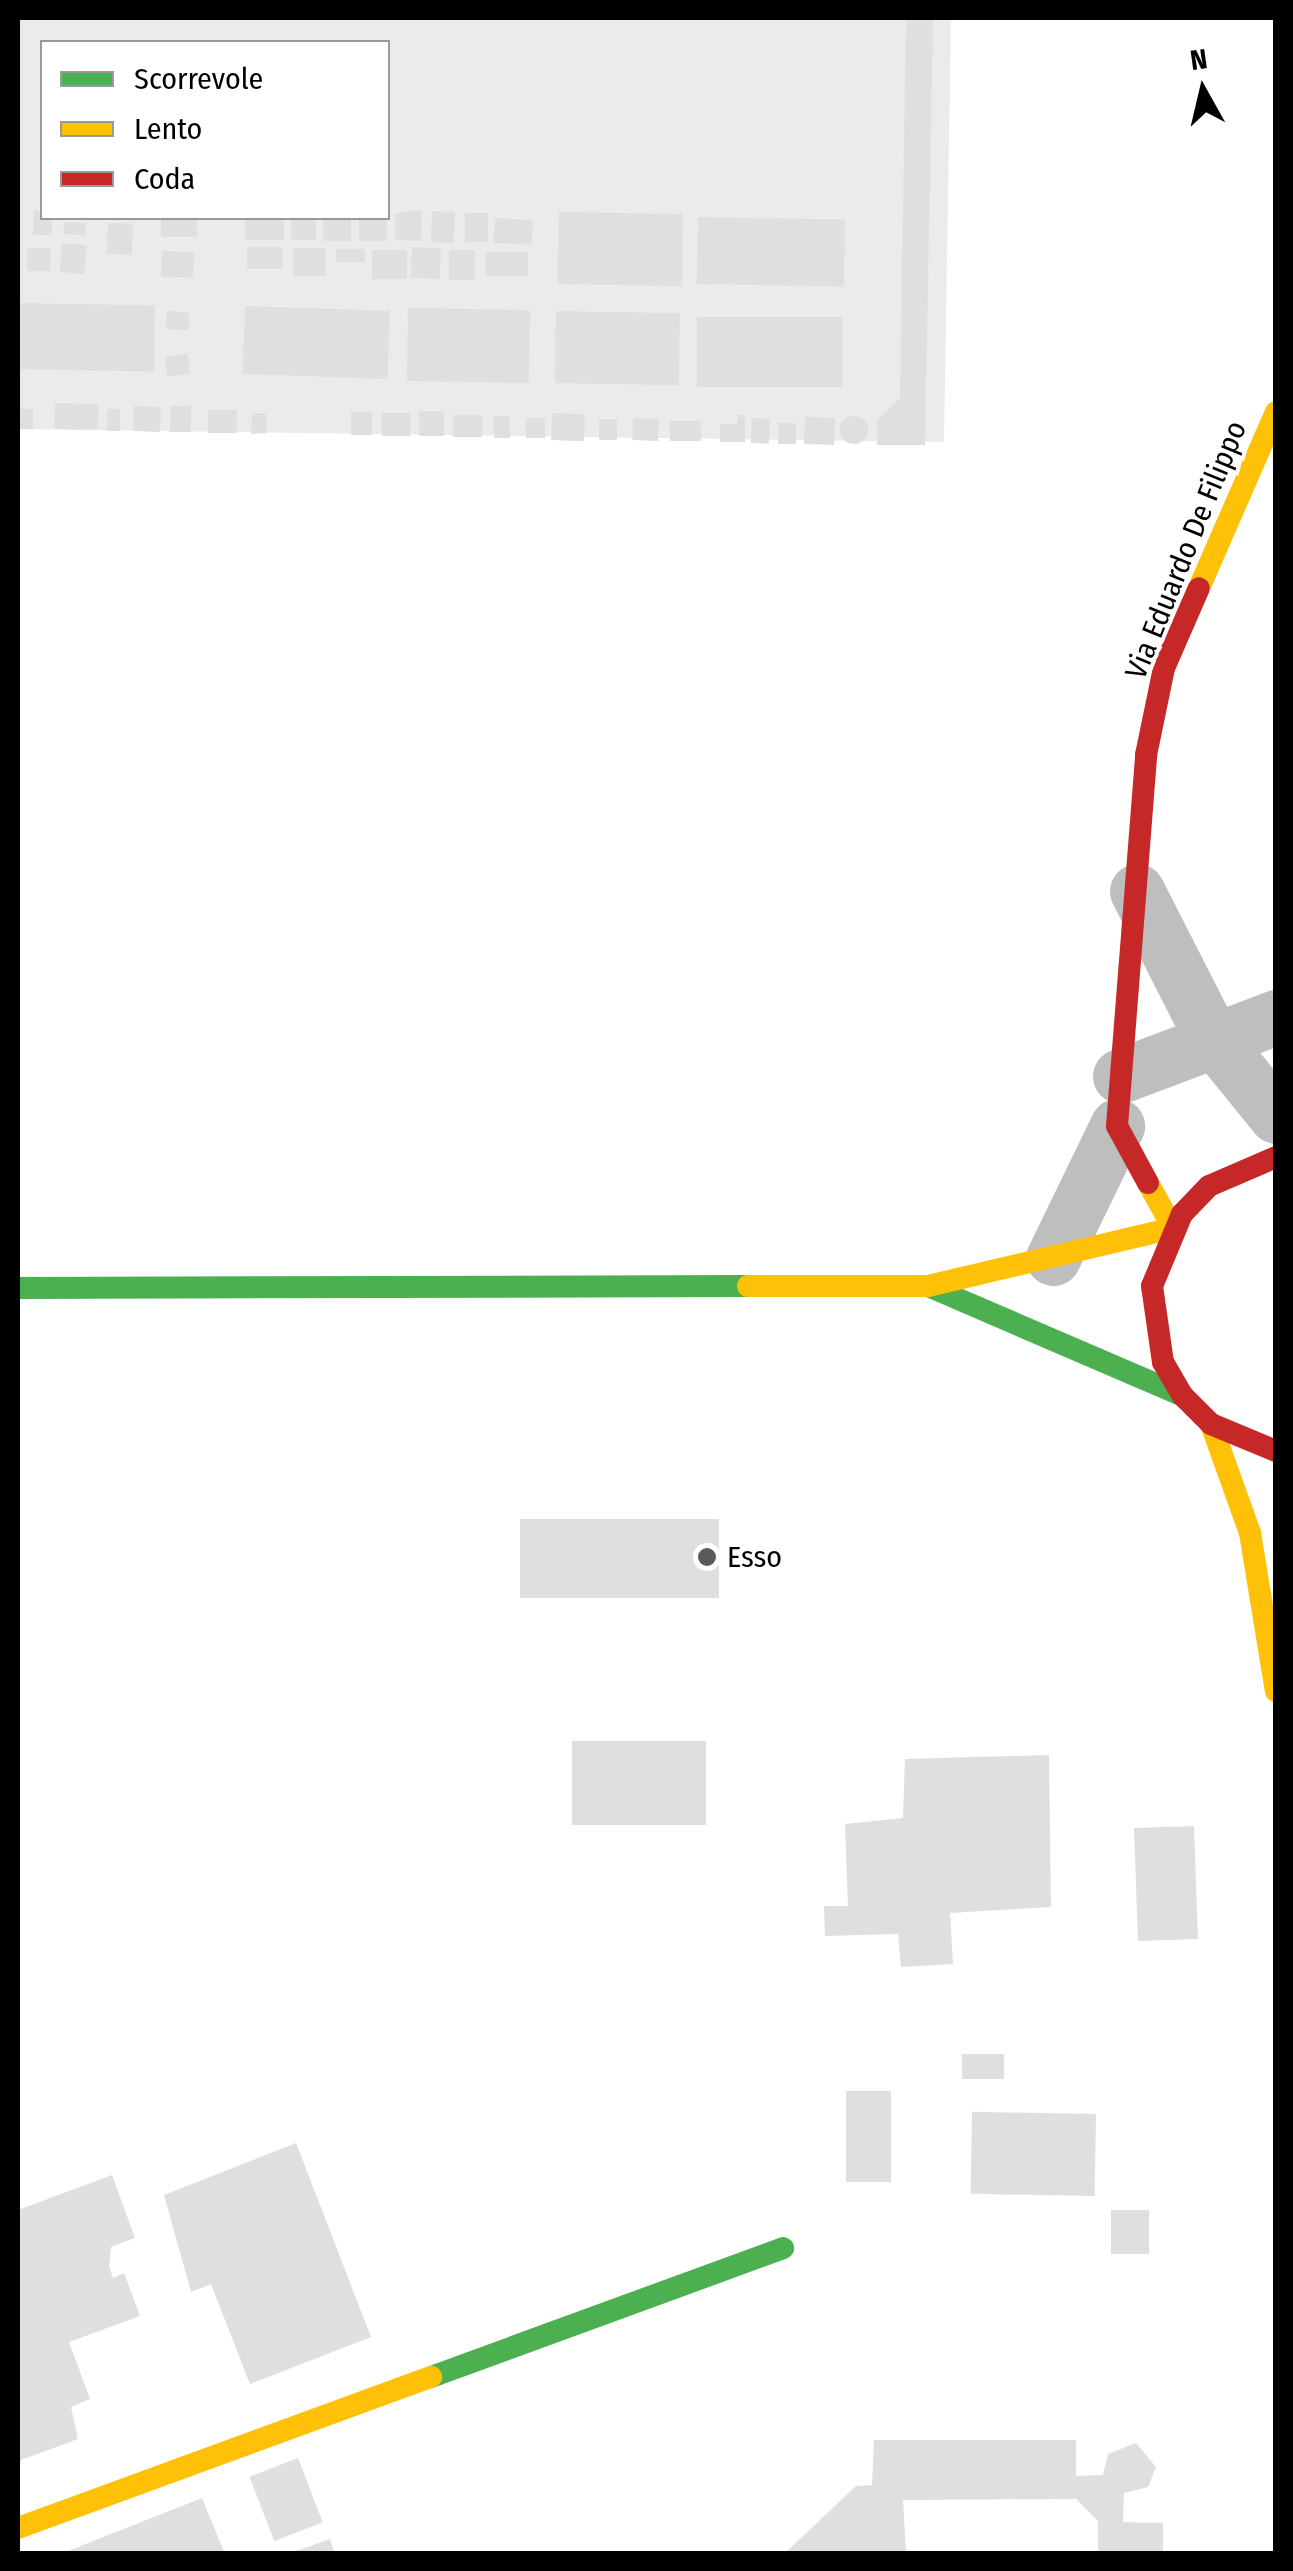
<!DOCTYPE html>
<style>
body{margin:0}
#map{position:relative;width:1293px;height:2571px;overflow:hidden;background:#fff;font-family:"Fira Sans Condensed",sans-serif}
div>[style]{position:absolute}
.green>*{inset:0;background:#ebebeb}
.building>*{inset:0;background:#dfdfdf;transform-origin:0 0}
.round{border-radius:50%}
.street>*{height:55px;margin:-27.5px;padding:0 27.5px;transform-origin:27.5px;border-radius:27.5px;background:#bebebe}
.fast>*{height:22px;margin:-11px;padding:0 11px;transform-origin:11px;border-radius:11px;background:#4caf50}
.slow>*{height:22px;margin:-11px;padding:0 11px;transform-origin:11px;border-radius:11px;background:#ffc107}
.jam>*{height:22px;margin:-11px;padding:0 11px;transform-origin:11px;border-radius:11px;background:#c62828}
.dots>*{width:28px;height:28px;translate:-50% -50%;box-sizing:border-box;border:5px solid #fff;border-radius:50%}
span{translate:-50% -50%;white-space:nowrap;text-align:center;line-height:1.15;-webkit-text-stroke:8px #fff;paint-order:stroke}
.street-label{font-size:30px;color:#000}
.poi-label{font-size:30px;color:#000}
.left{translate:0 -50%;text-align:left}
.frame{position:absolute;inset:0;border:20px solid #000;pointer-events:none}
.legend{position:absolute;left:40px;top:40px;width:350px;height:180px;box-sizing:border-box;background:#fff;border:2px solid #999;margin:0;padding:12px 18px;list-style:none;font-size:30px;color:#000}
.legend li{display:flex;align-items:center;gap:20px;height:50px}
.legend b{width:50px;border:2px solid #999}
.north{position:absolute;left:1153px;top:40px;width:100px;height:100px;-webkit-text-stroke:8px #fff;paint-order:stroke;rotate:352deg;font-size:28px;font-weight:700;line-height:40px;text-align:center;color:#000}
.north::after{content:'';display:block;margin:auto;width:35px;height:45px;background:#000;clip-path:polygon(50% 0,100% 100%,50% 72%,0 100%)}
</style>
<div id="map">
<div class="green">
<div style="clip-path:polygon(evenodd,18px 18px,951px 18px,944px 442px,18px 429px,18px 18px,42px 42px,388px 42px,388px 218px,42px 218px,42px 42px)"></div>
</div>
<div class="building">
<div style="clip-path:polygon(906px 18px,933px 18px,925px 445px,877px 445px,877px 420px,900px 398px)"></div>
<div style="clip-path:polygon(34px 209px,52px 218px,52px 235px,33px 235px)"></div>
<div style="clip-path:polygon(413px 210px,422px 210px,421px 241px,395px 240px,395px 214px)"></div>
<div style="left:432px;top:211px;width:23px;height:31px;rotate:2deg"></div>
<div style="left:559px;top:212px;width:124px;height:72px;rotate:1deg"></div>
<div style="left:465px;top:213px;width:23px;height:29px"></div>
<div style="left:698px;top:217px;width:147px;height:67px;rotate:1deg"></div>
<div style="left:161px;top:218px;width:36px;height:19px"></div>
<div style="left:245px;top:218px;width:39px;height:22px"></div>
<div style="left:291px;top:218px;width:25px;height:22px"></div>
<div style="left:323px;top:218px;width:28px;height:23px"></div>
<div style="left:359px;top:218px;width:28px;height:23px"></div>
<div style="left:495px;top:218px;width:38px;height:25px;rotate:3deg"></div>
<div style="left:64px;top:222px;width:22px;height:12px;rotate:3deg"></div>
<div style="left:108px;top:223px;width:25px;height:31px;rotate:2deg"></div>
<div style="left:62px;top:243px;width:25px;height:29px;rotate:5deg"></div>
<div style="left:247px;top:247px;width:35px;height:22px"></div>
<div style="left:412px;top:247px;width:29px;height:31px;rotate:2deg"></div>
<div style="left:27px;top:248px;width:23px;height:23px"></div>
<div style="left:293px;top:248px;width:33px;height:28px"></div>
<div style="left:336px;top:249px;width:29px;height:13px"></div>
<div style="left:372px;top:250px;width:35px;height:29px"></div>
<div style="left:449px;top:250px;width:26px;height:30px"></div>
<div style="left:162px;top:251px;width:32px;height:26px;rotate:2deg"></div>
<div style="left:486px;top:252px;width:42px;height:24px"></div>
<div style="left:18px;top:303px;width:137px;height:66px;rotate:1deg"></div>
<div style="left:245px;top:306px;width:145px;height:68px;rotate:2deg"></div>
<div style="left:408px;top:308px;width:122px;height:73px;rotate:1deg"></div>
<div style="left:167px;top:311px;width:22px;height:18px;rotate:3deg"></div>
<div style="left:556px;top:311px;width:124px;height:72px;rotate:1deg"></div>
<div style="left:697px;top:317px;width:145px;height:70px"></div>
<div style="left:188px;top:354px;width:20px;height:23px;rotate:84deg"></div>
<div style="left:55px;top:403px;width:43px;height:26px;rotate:1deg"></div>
<div style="left:134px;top:406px;width:27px;height:25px;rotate:2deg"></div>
<div style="left:170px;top:406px;width:21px;height:26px"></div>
<div style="left:18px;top:409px;width:15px;height:20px"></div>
<div style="left:107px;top:409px;width:13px;height:22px"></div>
<div style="left:208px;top:410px;width:29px;height:23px"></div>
<div style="left:419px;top:411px;width:25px;height:25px"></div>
<div style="left:351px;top:412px;width:21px;height:23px"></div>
<div style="clip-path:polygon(252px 413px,266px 414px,266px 433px,251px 434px)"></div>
<div style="left:382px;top:413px;width:28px;height:23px"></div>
<div style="left:552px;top:413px;width:33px;height:27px;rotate:2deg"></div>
<div style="left:453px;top:415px;width:29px;height:22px"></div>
<div style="clip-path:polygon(738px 415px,745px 415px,745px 442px,720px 442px,720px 424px,737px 424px)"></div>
<div class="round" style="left:840px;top:416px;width:28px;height:28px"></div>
<div style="left:494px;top:416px;width:16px;height:22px"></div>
<div style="left:805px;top:417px;width:30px;height:27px;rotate:2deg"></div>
<div style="left:526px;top:418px;width:19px;height:20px"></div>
<div style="left:633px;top:418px;width:26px;height:22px;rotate:2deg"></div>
<div style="left:752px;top:418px;width:18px;height:25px;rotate:3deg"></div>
<div style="left:599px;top:419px;width:18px;height:21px"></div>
<div style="left:670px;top:421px;width:31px;height:20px"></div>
<div style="left:778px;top:423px;width:18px;height:21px"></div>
<div style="left:520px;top:1519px;width:199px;height:79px"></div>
<div style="left:572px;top:1741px;width:134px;height:84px"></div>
<div style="clip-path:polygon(1049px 1755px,1051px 1907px,950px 1913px,953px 1964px,901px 1967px,898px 1934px,825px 1936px,824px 1906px,848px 1906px,845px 1824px,903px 1818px,905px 1759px)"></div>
<div style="left:1194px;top:1826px;width:113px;height:60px;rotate:88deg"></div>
<div style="left:962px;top:2054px;width:42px;height:25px"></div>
<div style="left:846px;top:2091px;width:45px;height:91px"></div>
<div style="left:1096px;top:2114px;width:82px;height:124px;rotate:91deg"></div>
<div style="clip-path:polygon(296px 2143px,371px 2337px,250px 2384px,211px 2284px,191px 2292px,164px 2195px)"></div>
<div style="clip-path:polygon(112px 2175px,135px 2238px,111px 2247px,109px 2266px,113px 2278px,124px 2273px,140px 2316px,69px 2342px,90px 2399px,71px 2407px,78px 2439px,21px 2460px,18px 2474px,18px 2210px)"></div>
<div style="left:1111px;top:2210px;width:38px;height:44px"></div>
<div style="clip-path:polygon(874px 2440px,1076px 2440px,1076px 2476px,1103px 2475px,1108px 2454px,1136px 2443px,1156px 2467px,1148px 2487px,1124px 2493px,1123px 2522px,1163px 2523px,1163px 2554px,1098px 2554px,1098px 2521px,1076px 2499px,903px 2500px,906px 2552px,784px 2554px,856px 2486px,872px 2485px)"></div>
<div style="left:298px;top:2458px;width:69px;height:52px;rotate:69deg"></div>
<div style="clip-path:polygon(202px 2498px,225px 2554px,63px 2554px,63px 2553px)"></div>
<div style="clip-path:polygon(330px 2539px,335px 2554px,290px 2554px,290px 2553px)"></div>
</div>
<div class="street">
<div style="left:1137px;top:891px;width:163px;rotate:63deg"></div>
<div style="left:1211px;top:1036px;width:103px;rotate:50.9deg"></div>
<div style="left:1120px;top:1076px;width:167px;rotate:-20.7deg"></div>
<div style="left:1053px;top:1258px;width:147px;rotate:-64.1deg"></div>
</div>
<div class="fast">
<div style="left:928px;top:1286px;width:278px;rotate:23.3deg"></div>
<div style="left:18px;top:1288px;width:730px;rotate:-0.16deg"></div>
<div style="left:431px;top:2377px;width:375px;rotate:-20.1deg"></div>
</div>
<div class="slow">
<div style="left:1199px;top:588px;width:192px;rotate:-66.4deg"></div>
<div style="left:748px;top:1286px;width:180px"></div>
<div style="left:928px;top:1286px;width:252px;rotate:-13.3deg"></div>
<div style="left:1173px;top:1228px;width:51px;rotate:-119.1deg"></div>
<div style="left:1211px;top:1424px;width:116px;rotate:70.3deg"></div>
<div style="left:1250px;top:1533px;width:160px;rotate:80.7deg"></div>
<div style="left:18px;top:2528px;width:440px;rotate:-20.1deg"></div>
</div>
<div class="jam">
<div style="left:1276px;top:1157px;width:73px;rotate:156.6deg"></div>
<div style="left:1209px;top:1186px;width:39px;rotate:134deg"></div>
<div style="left:1182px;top:1214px;width:78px;rotate:112.6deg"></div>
<div style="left:1152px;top:1286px;width:77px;rotate:81.8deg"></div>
<div style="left:1163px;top:1362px;width:39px;rotate:60deg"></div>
<div style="left:1183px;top:1396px;width:40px;rotate:45deg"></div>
<div style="left:1211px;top:1424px;width:70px;rotate:22.6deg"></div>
<div style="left:1148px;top:1183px;width:65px;rotate:-118.5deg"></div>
<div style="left:1117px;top:1126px;width:372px;rotate:-85.5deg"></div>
<div style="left:1146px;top:755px;width:89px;rotate:-78.3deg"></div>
<div style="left:1164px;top:668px;width:87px;rotate:-66.4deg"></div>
</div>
<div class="dots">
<div style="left:707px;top:1557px;background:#595959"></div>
</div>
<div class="street-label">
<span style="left:1186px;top:550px;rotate:-68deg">Via Eduardo De Filippo</span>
</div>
<div class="poi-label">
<span class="left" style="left:727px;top:1557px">Esso</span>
</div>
<div class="frame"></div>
<ul class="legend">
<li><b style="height:12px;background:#4caf50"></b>Scorrevole</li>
<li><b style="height:12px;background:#ffc107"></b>Lento</li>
<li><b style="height:12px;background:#c62828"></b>Coda</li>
</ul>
<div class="north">N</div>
</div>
